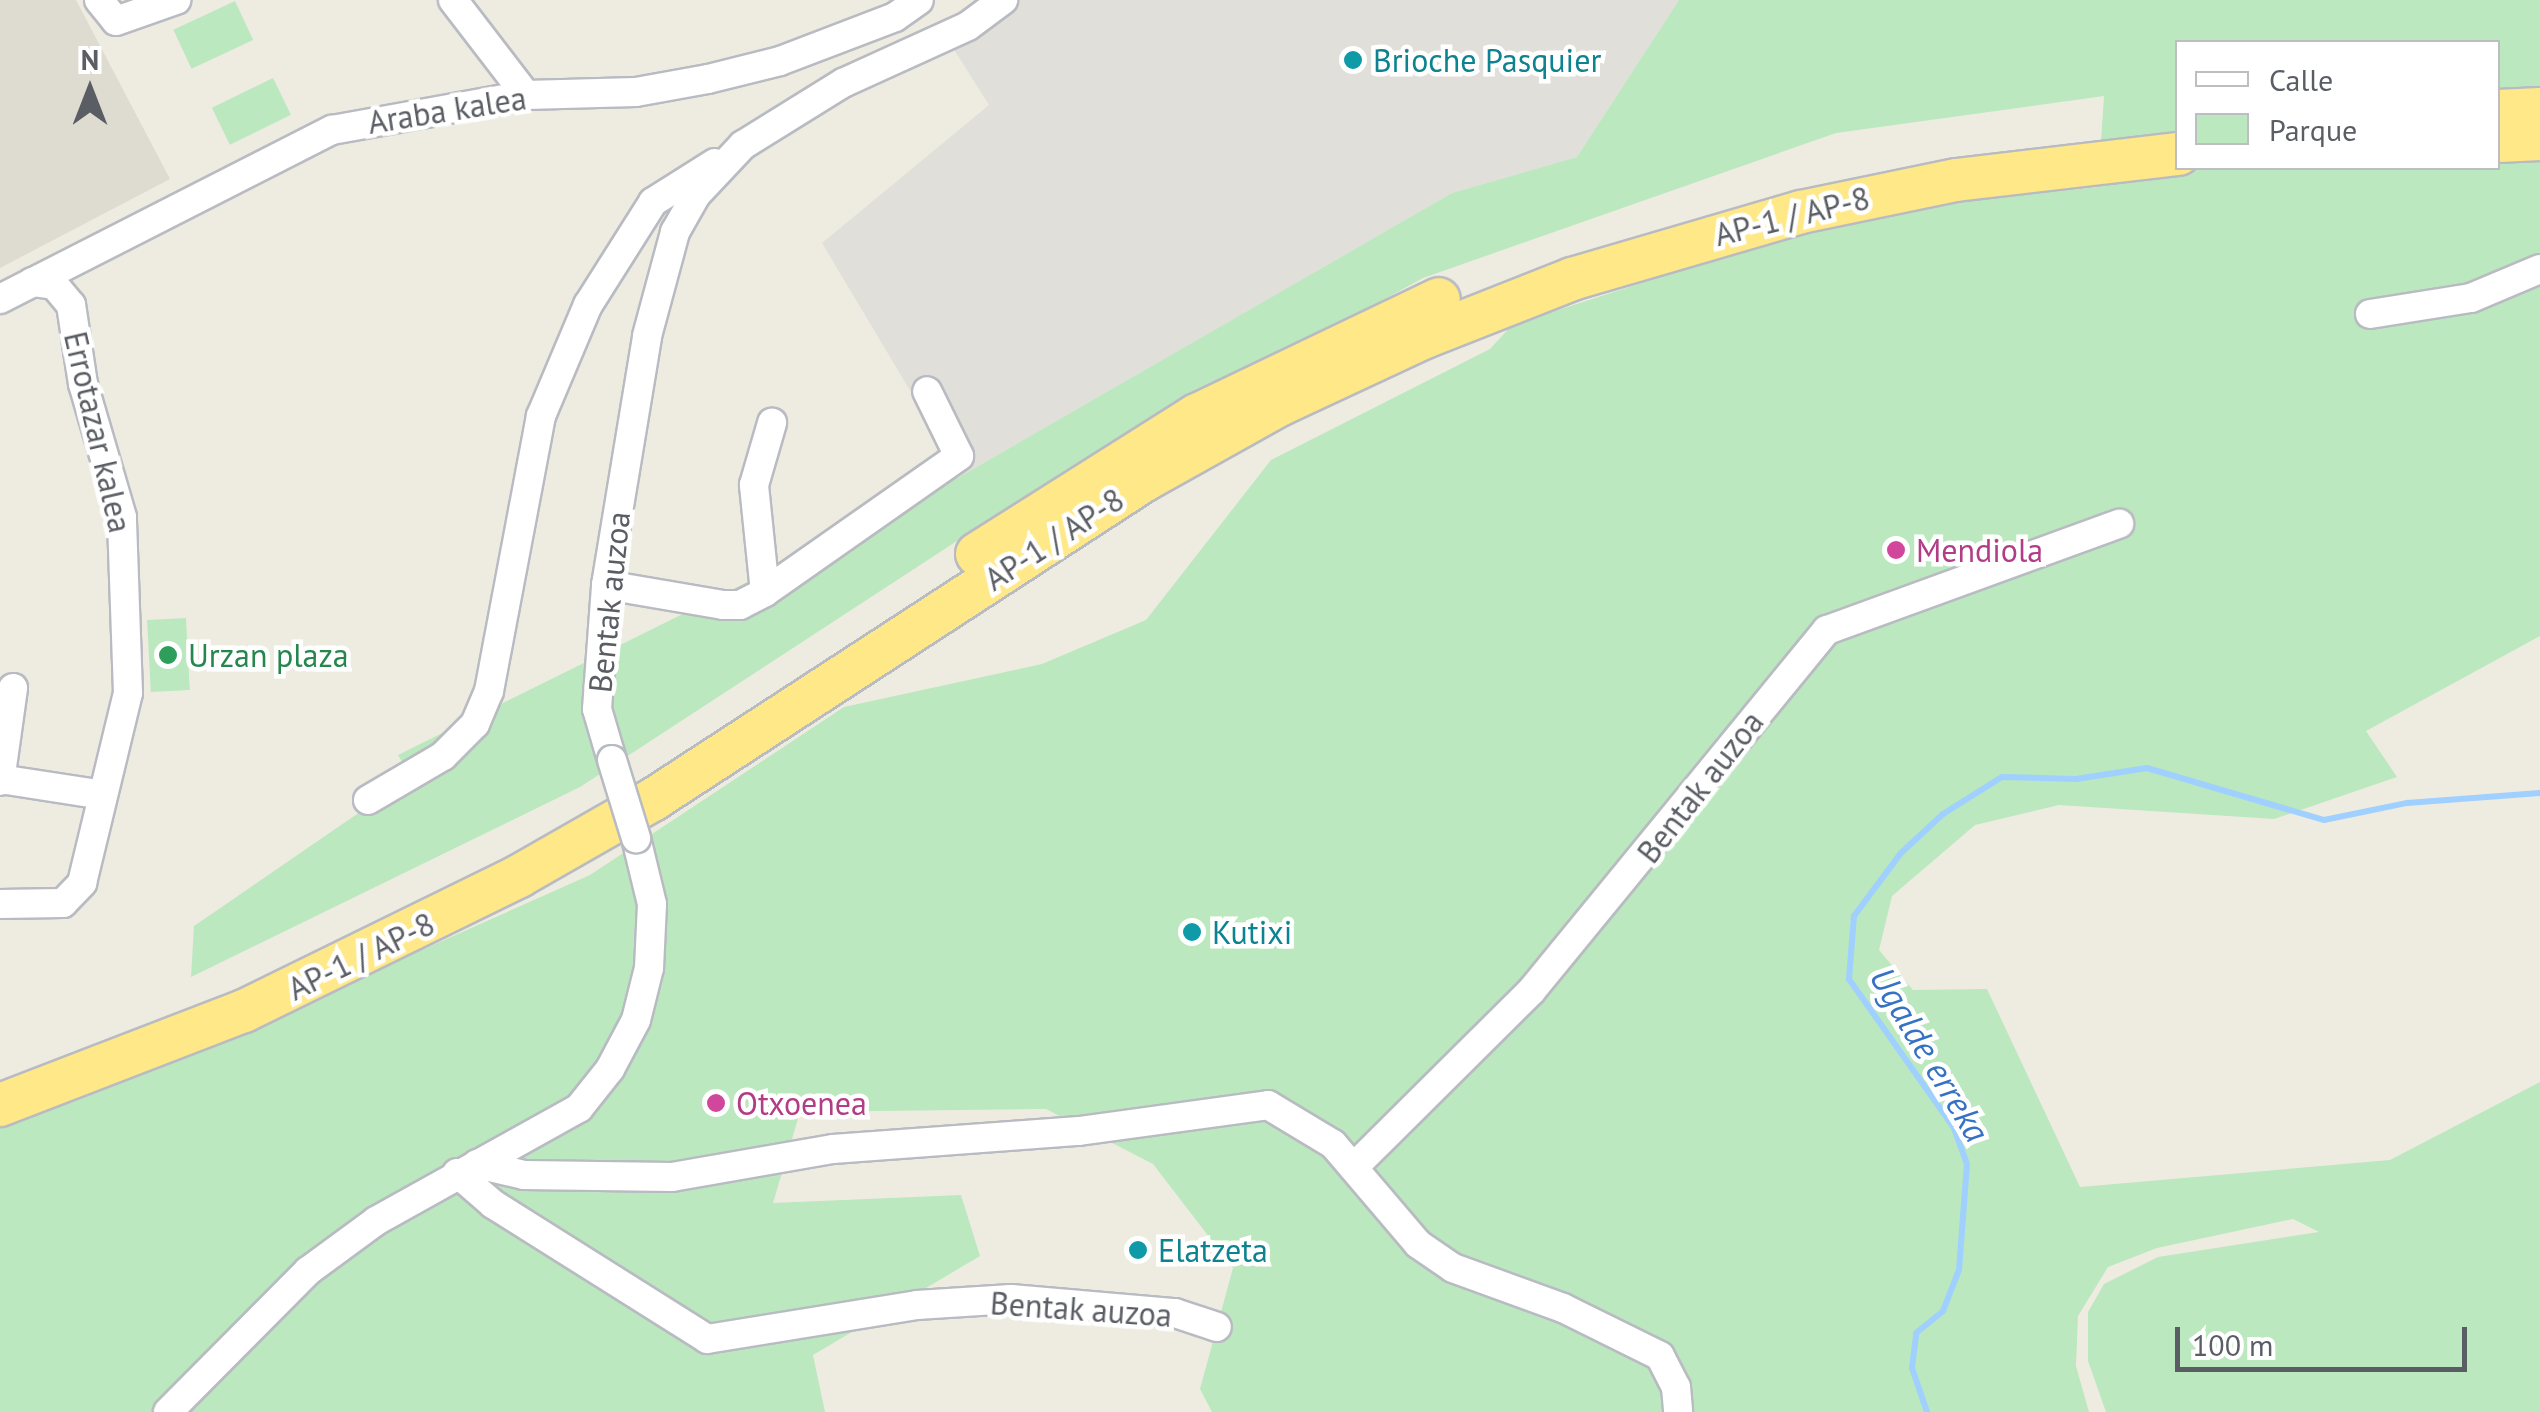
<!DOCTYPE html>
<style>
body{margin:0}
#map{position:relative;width:2540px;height:1412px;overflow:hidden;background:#eeece1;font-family:"PT Sans",sans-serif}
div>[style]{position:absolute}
.industrial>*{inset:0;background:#e1dfd9}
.education>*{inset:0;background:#dedbd0}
.green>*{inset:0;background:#bbe8be;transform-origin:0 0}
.stream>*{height:6px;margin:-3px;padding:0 3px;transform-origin:3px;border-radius:3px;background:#a0d0ff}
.roads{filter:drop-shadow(2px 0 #b9bbc2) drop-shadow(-2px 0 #b9bbc2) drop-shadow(0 2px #b9bbc2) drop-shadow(0 -2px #b9bbc2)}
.minor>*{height:28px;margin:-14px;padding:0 14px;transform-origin:14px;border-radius:14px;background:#fff}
.highway>*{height:42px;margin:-21px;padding:0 21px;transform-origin:21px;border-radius:21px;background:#ffe887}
.bridges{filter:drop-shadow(2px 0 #b9bbc2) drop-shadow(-2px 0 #b9bbc2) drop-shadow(0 2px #b9bbc2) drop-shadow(0 -2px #b9bbc2)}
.minor-bridge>*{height:28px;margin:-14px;padding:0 14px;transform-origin:14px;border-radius:14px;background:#fff}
.dots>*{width:28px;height:28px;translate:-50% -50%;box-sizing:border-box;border:5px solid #fff;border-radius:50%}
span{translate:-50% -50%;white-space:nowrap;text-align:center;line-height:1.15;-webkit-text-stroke:9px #fff;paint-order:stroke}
.culture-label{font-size:32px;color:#0d838f}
.left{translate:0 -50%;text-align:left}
.street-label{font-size:32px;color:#5a5d64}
.hotel-label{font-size:32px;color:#b23c85}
.leisure-label{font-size:32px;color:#27864d}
.water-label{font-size:35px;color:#3672c4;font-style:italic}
.legend{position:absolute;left:2175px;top:40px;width:325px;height:130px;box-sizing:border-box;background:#fff;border:2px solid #bdbec1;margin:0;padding:12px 18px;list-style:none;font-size:30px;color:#5a5d64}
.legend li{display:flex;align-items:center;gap:20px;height:50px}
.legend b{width:50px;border:2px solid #bdbec1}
.north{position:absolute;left:40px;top:40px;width:100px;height:100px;-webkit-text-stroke:8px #fff;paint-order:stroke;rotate:0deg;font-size:28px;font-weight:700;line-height:40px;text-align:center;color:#5a5d64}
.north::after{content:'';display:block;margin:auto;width:35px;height:45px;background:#5a5d64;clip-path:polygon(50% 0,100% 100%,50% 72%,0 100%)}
.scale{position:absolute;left:2175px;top:1327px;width:292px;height:45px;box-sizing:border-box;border:5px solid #5a5d64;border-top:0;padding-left:12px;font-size:30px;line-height:35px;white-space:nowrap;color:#5a5d64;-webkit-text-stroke:8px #fff;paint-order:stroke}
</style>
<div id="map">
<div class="industrial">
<div style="clip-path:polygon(990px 0,1679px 0,1577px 157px,1452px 193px,961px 476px,822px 243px,989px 105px,941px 29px)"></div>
</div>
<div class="education">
<div style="clip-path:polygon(0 0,76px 0,170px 179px,0 268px)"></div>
</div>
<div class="green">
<div style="clip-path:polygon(evenodd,1679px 0,2540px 0,2540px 636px,2366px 731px,2397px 777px,2274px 819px,2059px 805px,1975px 825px,1892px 896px,1879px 950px,1913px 990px,1987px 989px,2080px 1187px,2390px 1160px,2540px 1082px,2540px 1412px,2106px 1412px,2088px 1361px,2088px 1312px,2104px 1284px,2158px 1257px,2319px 1232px,2293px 1219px,2157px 1248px,2108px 1267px,2078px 1316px,2076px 1366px,2089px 1412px,1212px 1412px,1200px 1389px,1233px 1268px,1153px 1164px,1046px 1109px,800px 1112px,773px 1203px,961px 1195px,980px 1256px,813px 1355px,825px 1412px,0 1412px,0 1120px,242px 1030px,590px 875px,844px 707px,1042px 664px,1146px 620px,1271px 460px,1490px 349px,1512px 325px,1818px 226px,1964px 201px,2098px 187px,2104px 96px,1836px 133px,1423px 278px,1032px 492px,580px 787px,191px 977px,194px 926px,411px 777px,398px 755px,961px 476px,1452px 193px,1577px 157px,1679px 0,2178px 42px,2498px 42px,2498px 168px,2178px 168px,2178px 42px)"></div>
<div style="left:235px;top:1px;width:43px;height:68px;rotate:65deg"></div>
<div style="left:273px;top:78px;width:41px;height:68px;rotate:64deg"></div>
<div style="left:186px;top:618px;width:72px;height:39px;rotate:87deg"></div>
</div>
<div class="stream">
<div style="left:1927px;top:1412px;width:46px;rotate:-108.8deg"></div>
<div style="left:1912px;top:1368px;width:35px;rotate:-83deg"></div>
<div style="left:1916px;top:1333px;width:35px;rotate:-39deg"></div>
<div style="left:1943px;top:1311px;width:44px;rotate:-68.7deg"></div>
<div style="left:1959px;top:1270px;width:106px;rotate:-85.7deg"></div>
<div style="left:1967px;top:1164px;width:38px;rotate:-110deg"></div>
<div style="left:1954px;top:1128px;width:182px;rotate:-125.2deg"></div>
<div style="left:1849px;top:979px;width:63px;rotate:-85.5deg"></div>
<div style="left:1854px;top:916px;width:79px;rotate:-53.3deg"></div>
<div style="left:1901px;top:853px;width:57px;rotate:-42.9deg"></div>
<div style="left:1943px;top:814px;width:70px;rotate:-32.1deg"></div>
<div style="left:2002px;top:777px;width:74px;rotate:1.5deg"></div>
<div style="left:2076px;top:779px;width:72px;rotate:-8.8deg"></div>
<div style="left:2147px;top:768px;width:184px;rotate:16.4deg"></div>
<div style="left:2324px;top:820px;width:85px;rotate:-11.6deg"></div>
<div style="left:2407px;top:803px;width:133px;rotate:-4.3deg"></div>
</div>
<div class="roads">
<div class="minor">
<div style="left:99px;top:0;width:27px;rotate:51deg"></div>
<div style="left:116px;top:21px;width:64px;rotate:-19.3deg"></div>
<div style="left:453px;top:0;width:120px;rotate:52.5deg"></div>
<div style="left:0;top:299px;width:373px;rotate:-27deg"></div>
<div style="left:332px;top:130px;width:197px;rotate:-10.2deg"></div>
<div style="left:526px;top:95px;width:110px;rotate:-1.6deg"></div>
<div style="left:636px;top:92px;width:73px;rotate:-10.2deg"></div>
<div style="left:708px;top:79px;width:74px;rotate:-14deg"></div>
<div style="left:780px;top:61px;width:123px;rotate:-20.9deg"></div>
<div style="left:895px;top:17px;width:29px;rotate:-35deg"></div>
<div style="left:2370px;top:314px;width:102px;rotate:-9deg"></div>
<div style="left:2471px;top:298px;width:75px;rotate:-22.8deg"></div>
<div style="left:606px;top:585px;width:119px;rotate:9.7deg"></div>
<div style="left:723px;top:605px;width:17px"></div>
<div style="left:740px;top:605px;width:28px;rotate:-27deg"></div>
<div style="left:765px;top:592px;width:237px;rotate:-35deg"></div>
<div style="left:959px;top:456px;width:72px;rotate:-116.2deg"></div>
<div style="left:765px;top:592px;width:108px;rotate:-95.9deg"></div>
<div style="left:754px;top:485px;width:65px;rotate:-73.8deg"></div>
<div style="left:612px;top:760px;width:53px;rotate:-106.4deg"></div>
<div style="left:597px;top:709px;width:124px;rotate:-85.8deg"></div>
<div style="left:606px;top:585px;width:252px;rotate:-80.6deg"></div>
<div style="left:647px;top:336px;width:108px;rotate:-74.9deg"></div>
<div style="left:675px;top:232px;width:43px;rotate:-60.4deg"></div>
<div style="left:696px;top:195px;width:69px;rotate:-46.8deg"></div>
<div style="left:743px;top:145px;width:118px;rotate:-31.8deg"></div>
<div style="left:843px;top:83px;width:137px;rotate:-24.5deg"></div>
<div style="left:968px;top:26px;width:44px;rotate:-36.6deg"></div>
<div style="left:0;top:779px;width:104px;rotate:8.8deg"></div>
<div style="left:0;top:781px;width:94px;rotate:-82deg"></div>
<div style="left:368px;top:800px;width:87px;rotate:-30.4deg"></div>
<div style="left:443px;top:756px;width:45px;rotate:-45deg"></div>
<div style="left:475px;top:724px;width:36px;rotate:-67deg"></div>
<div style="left:489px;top:691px;width:280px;rotate:-79.3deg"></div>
<div style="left:541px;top:416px;width:121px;rotate:-67.1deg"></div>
<div style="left:588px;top:305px;width:122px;rotate:-57.7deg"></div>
<div style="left:653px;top:202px;width:73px;rotate:-32.2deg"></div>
<div style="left:0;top:904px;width:63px;rotate:-0.9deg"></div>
<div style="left:63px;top:903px;width:28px;rotate:-46deg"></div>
<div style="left:82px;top:883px;width:195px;rotate:-76.4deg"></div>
<div style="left:128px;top:693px;width:176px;rotate:-92deg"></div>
<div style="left:122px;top:517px;width:139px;rotate:-106.3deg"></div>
<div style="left:83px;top:384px;width:80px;rotate:-98.6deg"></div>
<div style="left:71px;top:305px;width:26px;rotate:-130deg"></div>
<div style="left:54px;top:285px;width:22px;rotate:-172deg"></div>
<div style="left:477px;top:1164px;width:48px;rotate:13.2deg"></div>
<div style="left:524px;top:1175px;width:148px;rotate:0.8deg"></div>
<div style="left:672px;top:1177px;width:163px;rotate:-9.9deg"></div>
<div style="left:833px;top:1149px;width:247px;rotate:-4.2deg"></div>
<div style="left:1079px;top:1131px;width:191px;rotate:-7.8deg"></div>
<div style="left:1268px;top:1105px;width:76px;rotate:31deg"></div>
<div style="left:1333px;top:1144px;width:131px;rotate:49.6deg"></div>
<div style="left:1418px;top:1244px;width:42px;rotate:34.4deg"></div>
<div style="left:1453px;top:1268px;width:117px;rotate:20deg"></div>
<div style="left:1563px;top:1308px;width:108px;rotate:26.3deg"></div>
<div style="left:1660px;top:1356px;width:35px;rotate:63deg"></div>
<div style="left:1676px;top:1387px;width:25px;rotate:85deg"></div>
<div style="left:1356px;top:1165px;width:248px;rotate:-44.8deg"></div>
<div style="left:1532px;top:990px;width:465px;rotate:-50.7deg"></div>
<div style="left:1827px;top:630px;width:311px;rotate:-20deg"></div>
<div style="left:457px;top:1173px;width:48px;rotate:40.7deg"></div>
<div style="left:493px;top:1204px;width:253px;rotate:32.2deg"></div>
<div style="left:707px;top:1339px;width:213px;rotate:-9.2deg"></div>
<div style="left:917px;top:1305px;width:94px;rotate:-3.7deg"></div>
<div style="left:1011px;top:1299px;width:165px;rotate:4.9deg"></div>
<div style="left:1175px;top:1313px;width:44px;rotate:18.4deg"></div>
<div style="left:168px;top:1412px;width:199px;rotate:-45.2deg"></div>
<div style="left:308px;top:1271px;width:84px;rotate:-36.3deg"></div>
<div style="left:376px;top:1221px;width:232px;rotate:-29.1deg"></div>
<div style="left:579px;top:1108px;width:50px;rotate:-51.5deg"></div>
<div style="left:610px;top:1069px;width:55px;rotate:-62deg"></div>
<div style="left:636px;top:1020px;width:54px;rotate:-76deg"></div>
<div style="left:649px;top:968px;width:64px;rotate:-87.3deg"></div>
<div style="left:652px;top:904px;width:68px;rotate:-103.6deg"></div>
</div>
<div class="highway">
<div style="left:2498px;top:111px;width:42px;rotate:-2.7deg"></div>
<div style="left:2498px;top:141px;width:42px;rotate:-2.7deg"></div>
<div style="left:977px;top:554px;width:260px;rotate:-32.3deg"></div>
<div style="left:1197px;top:415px;width:268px;rotate:-25.6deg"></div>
<div style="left:0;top:1105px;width:261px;rotate:-21.1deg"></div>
<div style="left:244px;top:1011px;width:306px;rotate:-26.1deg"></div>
<div style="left:519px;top:876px;width:155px;rotate:-29.7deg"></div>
<div style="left:654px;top:799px;width:583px;rotate:-33.04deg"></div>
<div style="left:1143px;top:481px;width:158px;rotate:-29.2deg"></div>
<div style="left:1281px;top:404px;width:159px;rotate:-25deg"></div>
<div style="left:1425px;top:337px;width:158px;rotate:-21.5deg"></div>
<div style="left:1572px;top:279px;width:239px;rotate:-16.3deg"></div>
<div style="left:1801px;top:212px;width:158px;rotate:-11.7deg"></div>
<div style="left:1956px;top:180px;width:224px;rotate:-6.7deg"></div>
</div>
</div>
<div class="bridges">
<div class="minor-bridge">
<div style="left:612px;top:760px;width:82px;rotate:72.9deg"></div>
</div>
</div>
<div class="dots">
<div style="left:1353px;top:60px;background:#0f9aa8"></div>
<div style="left:1896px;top:550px;background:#d1479c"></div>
<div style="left:168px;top:655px;background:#2e9e5b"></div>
<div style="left:1192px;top:932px;background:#0f9aa8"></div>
<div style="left:716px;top:1103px;background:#d1479c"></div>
<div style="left:1138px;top:1250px;background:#0f9aa8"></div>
</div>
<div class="culture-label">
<span class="left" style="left:1373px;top:60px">Brioche Pasquier</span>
<span class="left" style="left:1212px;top:932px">Kutixi</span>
<span class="left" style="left:1158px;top:1250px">Elatzeta</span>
</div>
<div class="street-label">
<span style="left:447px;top:110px;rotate:-9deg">Araba kalea</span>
<span style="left:1792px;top:216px;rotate:-14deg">AP-1 / AP-8</span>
<span style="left:98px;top:432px;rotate:77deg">Errotazar kalea</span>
<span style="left:1054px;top:539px;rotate:-33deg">AP-1 / AP-8</span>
<span style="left:609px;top:602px;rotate:-84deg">Bentak auzoa</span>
<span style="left:1700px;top:787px;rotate:-52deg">Bentak auzoa</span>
<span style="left:361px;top:956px;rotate:-26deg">AP-1 / AP-8</span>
<span style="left:1081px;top:1309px;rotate:4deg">Bentak auzoa</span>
</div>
<div class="hotel-label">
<span class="left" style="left:1916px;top:550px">Mendiola</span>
<span class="left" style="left:736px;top:1103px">Otxoenea</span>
</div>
<div class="leisure-label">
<span class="left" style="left:188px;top:655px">Urzan plaza</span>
</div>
<div class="water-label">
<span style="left:1930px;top:1054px;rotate:59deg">Ugalde erreka</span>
</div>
<ul class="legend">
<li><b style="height:12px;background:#fff"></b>Calle</li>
<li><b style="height:28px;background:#bbe8be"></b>Parque</li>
</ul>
<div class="north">N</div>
<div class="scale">100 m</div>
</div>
